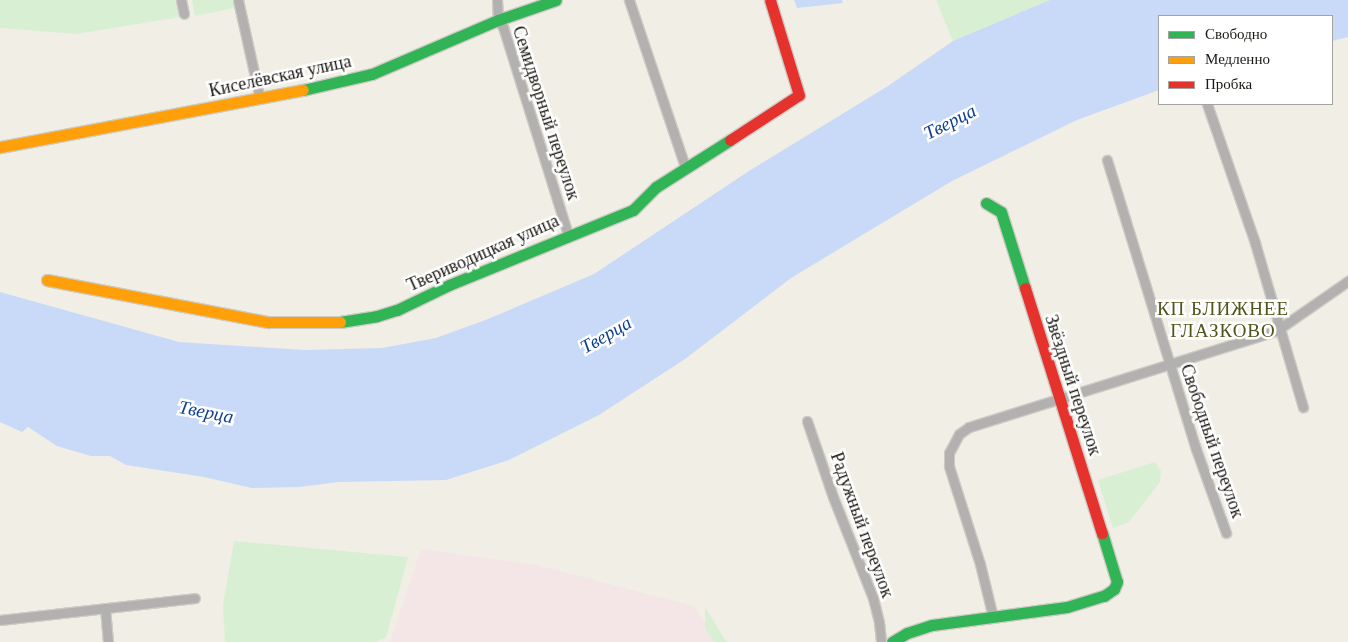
<!DOCTYPE html>
<meta charset="utf-8">
<style>
body{margin:0}
#map{position:relative;width:1348px;height:642px;overflow:hidden;background:#f1eee6;font-family:"Times New Roman",serif}
div>[style]{position:absolute}
.industrial>*{inset:0;background:#f4e5e7}
.green>*{inset:0;background:#d9efd3}
.water>*{inset:0;background:#c8daf7}
.roads{filter:drop-shadow(1px 0 #cecbc5) drop-shadow(-1px 0 #cecbc5) drop-shadow(0 1px #cecbc5) drop-shadow(0 -1px #cecbc5)}
.street>*{height:9px;margin:-4.5px;padding:0 4.5px;transform-origin:4.5px;border-radius:4.5px;background:#b2b1b0}
.fast>*{height:11px;margin:-5.5px;padding:0 5.5px;transform-origin:5.5px;border-radius:5.5px;background:#30b455}
.slow>*{height:11px;margin:-5.5px;padding:0 5.5px;transform-origin:5.5px;border-radius:5.5px;background:#ff9f0a}
.jam>*{height:11px;margin:-5.5px;padding:0 5.5px;transform-origin:5.5px;border-radius:5.5px;background:#e5322d}
span{translate:-50% -50%;white-space:nowrap;text-align:center;line-height:1.15;-webkit-text-stroke:5px #fff;paint-order:stroke}
.street-label{font-size:18px;color:#1a1813}
.water-label{font-size:19px;color:#0e4092;font-style:italic}
.neighbourhood-label{font-size:19px;color:#50551b;letter-spacing:1px}
.legend{position:absolute;left:1158px;top:15px;width:175px;height:90px;box-sizing:border-box;background:#fff;border:1px solid #a3a3a1;margin:0;padding:6px 9px;list-style:none;font-size:15px;color:#1a1813}
.legend li{display:flex;align-items:center;gap:10px;height:25px}
.legend b{width:25px;border:1px solid #a3a3a1}
</style>
<div id="map">
<div class="industrial">
<div style="clip-path:polygon(421px 549px,536px 565px,694px 606px,718px 642px,390px 642px)"></div>
</div>
<div class="green">
<div style="clip-path:polygon(0 0,178px 0,181px 17px,76px 34px,0 28px)"></div>
<div style="clip-path:polygon(192px 0,236px 0,237px 4px,234px 8px,195px 16px)"></div>
<div style="clip-path:polygon(936px 0,1050px 0,953px 41px)"></div>
<div style="clip-path:polygon(1155px 462px,1161px 471px,1160px 482px,1129px 522px,1113px 528px,1098px 480px)"></div>
<div style="clip-path:polygon(234px 541px,408px 557px,386px 638px,375px 642px,225px 642px,223px 605px)"></div>
<div style="clip-path:polygon(705px 607px,725px 640px,727px 642px,714px 642px,705px 628px)"></div>
</div>
<div class="water">
<div style="clip-path:polygon(794px 0,842px 0,843px 3px,797px 8px)"></div>
<div style="clip-path:polygon(1050px 0,1348px 0,1348px 37px,1332px 41px,1332px 16px,1159px 16px,1159px 90px,1077px 120px,952px 181px,791px 278px,685px 359px,599px 415px,509px 460px,446px 480px,339px 482px,299px 487px,252px 488px,204px 477px,126px 465px,110px 456px,91px 456px,57px 446px,28px 427px,22px 432px,0 422px,0 292px,179px 342px,305px 350px,382px 348px,436px 338px,488px 319px,594px 274px,749px 171px,888px 86px,953px 41px)"></div>
</div>
<div class="roads">
<div class="street">
<div style="left:181px;top:0;width:14px;rotate:78deg"></div>
<div style="left:238px;top:0;width:101px;rotate:77.5deg"></div>
<div style="left:497px;top:0;width:20px;rotate:87deg"></div>
<div style="left:498px;top:20px;width:9px;rotate:54deg"></div>
<div style="left:503px;top:27px;width:218px;rotate:72.6deg"></div>
<div style="left:629px;top:0;width:178px;rotate:71.4deg"></div>
<div style="left:1207px;top:104px;width:147px;rotate:70.9deg"></div>
<div style="left:1255px;top:243px;width:171px;rotate:73.7deg"></div>
<div style="left:1107px;top:160px;width:302px;rotate:72.9deg"></div>
<div style="left:1196px;top:449px;width:89px;rotate:70.3deg"></div>
<div style="left:807px;top:421px;width:80px;rotate:71.1deg"></div>
<div style="left:833px;top:497px;width:109px;rotate:68.4deg"></div>
<div style="left:873px;top:598px;width:25px;rotate:76deg"></div>
<div style="left:879px;top:622px;width:20px;rotate:84deg"></div>
<div style="left:105px;top:608px;width:34px;rotate:85deg"></div>
<div style="left:993px;top:617px;width:55px;rotate:-103.8deg"></div>
<div style="left:980px;top:564px;width:103px;rotate:-107.6deg"></div>
<div style="left:949px;top:466px;width:13px;rotate:-90deg"></div>
<div style="left:949px;top:453px;width:21px;rotate:-62deg"></div>
<div style="left:959px;top:434px;width:12px;rotate:-35deg"></div>
<div style="left:969px;top:427px;width:322px;rotate:-17.4deg"></div>
<div style="left:1276px;top:331px;width:88px;rotate:-34.8deg"></div>
<div style="left:0;top:620px;width:196px;rotate:-6.4deg"></div>
</div>
<div class="fast">
<div style="left:303px;top:90px;width:71px;rotate:-13.1deg"></div>
<div style="left:372px;top:74px;width:137px;rotate:-23.2deg"></div>
<div style="left:498px;top:20px;width:61px;rotate:-19deg"></div>
<div style="left:986px;top:203px;width:17px;rotate:31deg"></div>
<div style="left:1001px;top:212px;width:80px;rotate:72.5deg"></div>
<div style="left:340px;top:322px;width:37px;rotate:-9deg"></div>
<div style="left:377px;top:316px;width:21px;rotate:-17deg"></div>
<div style="left:397px;top:310px;width:58px;rotate:-25.7deg"></div>
<div style="left:449px;top:285px;width:199px;rotate:-22.2deg"></div>
<div style="left:633px;top:210px;width:33px;rotate:-45deg"></div>
<div style="left:656px;top:187px;width:88px;rotate:-32.4deg"></div>
<div style="left:892px;top:642px;width:17px;rotate:-31deg"></div>
<div style="left:907px;top:633px;width:26px;rotate:-18deg"></div>
<div style="left:932px;top:625px;width:136px;rotate:-7.6deg"></div>
<div style="left:1067px;top:607px;width:39px;rotate:-17deg"></div>
<div style="left:1104px;top:596px;width:12px;rotate:-35deg"></div>
<div style="left:1114px;top:589px;width:8px;rotate:-67deg"></div>
<div style="left:1117px;top:582px;width:51px;rotate:-107deg"></div>
</div>
<div class="slow">
<div style="left:0;top:147px;width:308px;rotate:-10.7deg"></div>
<div style="left:47px;top:280px;width:225px;rotate:10.8deg"></div>
<div style="left:268px;top:322px;width:72px"></div>
</div>
<div class="jam">
<div style="left:730px;top:140px;width:82px;rotate:-33.1deg"></div>
<div style="left:799px;top:95px;width:99px;rotate:-107deg"></div>
<div style="left:1025px;top:288px;width:257px;rotate:72.6deg"></div>
</div>
</div>
<div class="street-label">
<span style="left:280px;top:76px;rotate:-12deg">Киселёвская улица</span>
<span style="left:546px;top:113px;rotate:72deg">Семидворный переулок</span>
<span style="left:483px;top:253px;rotate:-24deg">Твериводицкая улица</span>
<span style="left:1073px;top:385px;rotate:72deg">Звёздный переулок</span>
<span style="left:1212px;top:441px;rotate:71deg">Свободный переулок</span>
<span style="left:862px;top:525px;rotate:70deg">Радужный переулок</span>
</div>
<div class="water-label">
<span style="left:950px;top:122px;rotate:-27deg">Тверца</span>
<span style="left:606px;top:335px;rotate:-30deg">Тверца</span>
<span style="left:206px;top:412px;rotate:11deg">Тверца</span>
</div>
<div class="neighbourhood-label">
<span style="left:1223px;top:320px">КП БЛИЖНЕЕ<br>ГЛАЗКОВО</span>
</div>
<ul class="legend">
<li><b style="height:6px;background:#30b455"></b>Свободно</li>
<li><b style="height:6px;background:#ff9f0a"></b>Медленно</li>
<li><b style="height:6px;background:#e5322d"></b>Пробка</li>
</ul>
</div>
